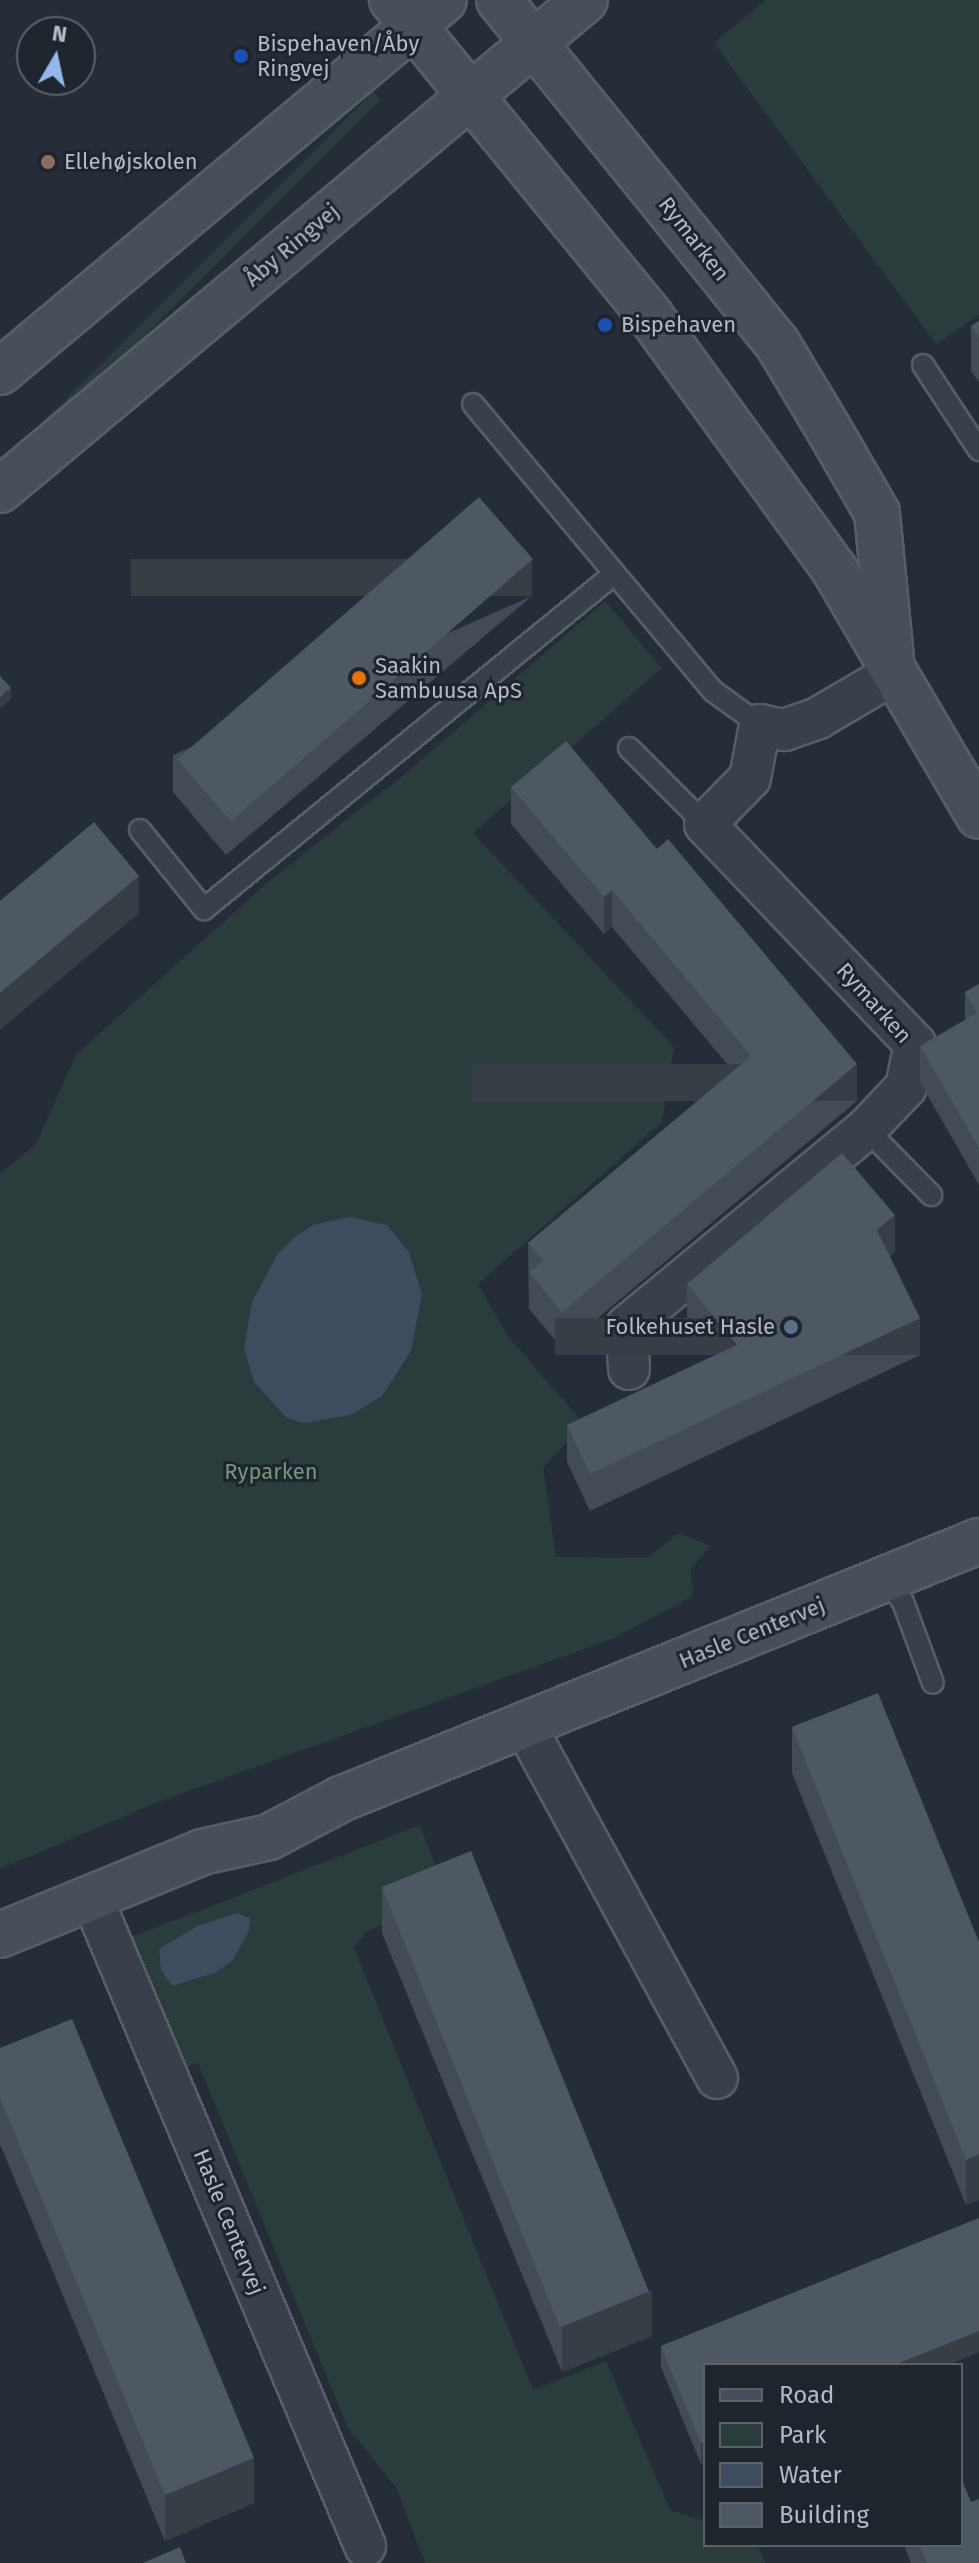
<!DOCTYPE html>
<meta charset="utf-8">
<style>
body{margin:0}
#map{position:relative;width:979px;height:2563px;overflow:hidden;background:#252e38;font-family:"Fira Sans",sans-serif}
div>[style]{position:absolute}
.green>*{inset:0;background:#2a3c3b;transform-origin:0 0}
.water>*{inset:0;background:#3d4c5f}
.roads{filter:drop-shadow(2px 0 #575e67) drop-shadow(-2px 0 #575e67) drop-shadow(0 2px #575e67) drop-shadow(0 -2px #575e67)}
.lane>*{height:20px;margin:-10px;padding:0 10px;transform-origin:10px;border-radius:10px;background:#394049}
.street>*{height:40px;margin:-20px;padding:0 20px;transform-origin:20px;border-radius:20px;background:#394049}
.secondary>*{height:44px;margin:-22px;padding:0 22px;transform-origin:22px;border-radius:22px;background:#474f5b}
.wall>*{inset:0;background:#434c55}
.shaded-wall>*{inset:0;background:#373e45;transform-origin:0 0}
.building>*{inset:0;background:#4e5863;transform-origin:0 0}
.dots>*{width:22px;height:22px;translate:-50% -50%;box-sizing:border-box;border:4px solid #1e252d;border-radius:50%}
span{translate:-50% -50%;white-space:nowrap;text-align:center;line-height:1.15;-webkit-text-stroke:6px #1e252d;paint-order:stroke}
.poi-label{font-size:22px;color:#b4bbc4}
.left{translate:0 -50%;text-align:left}
.right{translate:-100% -50%;text-align:right}
.street-label{font-size:22px;color:#b4bbc4}
.park-label{font-size:22px;color:#75977c}
.legend{position:absolute;left:703px;top:2363px;width:260px;height:184px;box-sizing:border-box;background:#1e252d;border:2px solid #5a6169;margin:0;padding:10px 14px;list-style:none;font-size:24px;color:#b4bbc4}
.legend li{display:flex;align-items:center;gap:16px;height:40px}
.legend b{width:40px;border:2px solid #5a6169}
.north{position:absolute;left:16px;top:16px;width:80px;height:80px;box-sizing:border-box;background:#1e252d;border:2px solid #5a6169;border-radius:50%;rotate:9deg;font-size:22px;font-weight:700;line-height:32px;text-align:center;color:#b4bbc4}
.north::after{content:'';display:block;margin:auto;width:28px;height:36px;background:#93b7ea;clip-path:polygon(50% 0,100% 100%,50% 72%,0 100%)}
</style>
<div id="map">
<div class="green">
<div style="clip-path:polygon(766px 0,979px 0,979px 315px,936px 344px,714px 43px)"></div>
<div style="left:373px;top:92px;width:11px;height:488px;rotate:45deg"></div>
<div style="clip-path:polygon(605px 601px,662px 668px,473px 833px,674px 1047px,662px 1122px,478px 1284px,507px 1335px,584px 1424px,543px 1467px,556px 1557px,647px 1558px,678px 1533px,711px 1546px,691px 1568px,693px 1596px,612px 1639px,158px 1802px,0 1869px,0 1174px,36px 1144px,76px 1055px,268px 882px,406px 773px)"></div>
<div style="clip-path:polygon(420px 1825px,448px 1899px,367px 1931px,354px 1948px,533px 2390px,606px 2361px,670px 2510px,705px 2521px,705px 2545px,758px 2545px,765px 2563px,425px 2563px,396px 2487px,348px 2428px,198px 2063px,180px 2070px,124px 1940px)"></div>
</div>
<div class="water">
<div style="clip-path:polygon(349px 1217px,387px 1225px,409px 1252px,422px 1294px,411px 1351px,382px 1396px,351px 1415px,304px 1423px,287px 1418px,254px 1382px,244px 1348px,252px 1302px,277px 1255px,295px 1237px,313px 1225px)"></div>
<div style="clip-path:polygon(237px 1913px,250px 1918px,249px 1931px,233px 1960px,215px 1973px,172px 1986px,161px 1970px,159px 1949px,197px 1926px)"></div>
</div>
<div class="roads">
<div class="lane">
<div style="left:923px;top:365px;width:102px;rotate:56.6deg"></div>
<div style="left:473px;top:404px;width:374px;rotate:50.1deg"></div>
<div style="left:713px;top:691px;width:58px;rotate:35.9deg"></div>
<div style="left:629px;top:748px;width:107px;rotate:45deg"></div>
<div style="left:140px;top:830px;width:102px;rotate:51deg"></div>
<div style="left:204px;top:909px;width:528px;rotate:-39.24deg"></div>
<div style="left:866px;top:1129px;width:93px;rotate:45.4deg"></div>
<div style="left:887px;top:1579px;width:28px;rotate:55deg"></div>
<div style="left:903px;top:1602px;width:86px;rotate:69.7deg"></div>
</div>
<div class="street">
<div style="left:629px;top:1369px;width:43px;rotate:-92.7deg"></div>
<div style="left:627px;top:1326px;width:310px;rotate:-39.5deg"></div>
<div style="left:866px;top:1129px;width:58px;rotate:-46.4deg"></div>
<div style="left:906px;top:1087px;width:44px;rotate:-78.2deg"></div>
<div style="left:915px;top:1044px;width:304px;rotate:-133.7deg"></div>
<div style="left:705px;top:824px;width:64px;rotate:-45.6deg"></div>
<div style="left:750px;top:778px;width:54px;rotate:-79.3deg"></div>
<div style="left:760px;top:725px;width:25px;rotate:12deg"></div>
<div style="left:784px;top:730px;width:36px;rotate:-19deg"></div>
<div style="left:818px;top:718px;width:87px;rotate:-30.4deg"></div>
<div style="left:524px;top:1724px;width:403px;rotate:61.4deg"></div>
<div style="left:92px;top:1898px;width:703px;rotate:67.15deg"></div>
</div>
<div class="secondary">
<div style="left:392px;top:0;width:409px;rotate:50.7deg"></div>
<div style="left:651px;top:317px;width:311px;rotate:54deg"></div>
<div style="left:834px;top:569px;width:286px;rotate:59.6deg"></div>
<div style="left:499px;top:0;width:442px;rotate:51deg"></div>
<div style="left:777px;top:343px;width:99px;rotate:59deg"></div>
<div style="left:828px;top:428px;width:98px;rotate:60deg"></div>
<div style="left:877px;top:513px;width:147px;rotate:84.5deg"></div>
<div style="left:0;top:372px;width:579px;rotate:-39.96deg"></div>
<div style="left:0;top:490px;width:763px;rotate:-39.95deg"></div>
<div style="left:0;top:1935px;width:218px;rotate:-22.3deg"></div>
<div style="left:202px;top:1852px;width:69px;rotate:-12.6deg"></div>
<div style="left:269px;top:1837px;width:81px;rotate:-27.8deg"></div>
<div style="left:341px;top:1799px;width:688px;rotate:-22.02deg"></div>
</div>
</div>
<div class="wall">
<div style="clip-path:polygon(979px 321px,979px 382px,971px 371px,971px 326px)"></div>
<div style="clip-path:polygon(532px 596px,226px 855px,173px 792px,173px 755px)"></div>
<div style="clip-path:polygon(511px 787px,857px 1101px,562px 1348px,529px 1309px,528px 1243px,733px 1071px,612px 927px,604px 934px,511px 824px)"></div>
<div style="clip-path:polygon(979px 984px,979px 1185px,920px 1082px,920px 1046px,965px 1020px,965px 992px)"></div>
<div style="clip-path:polygon(895px 1252px,890px 1256px,920px 1355px,590px 1511px,567px 1462px,567px 1425px,715px 1355px,687px 1321px,687px 1284px)"></div>
<div style="clip-path:polygon(792px 1727px,979px 1942px,979px 2200px,966px 2205px,792px 1773px)"></div>
<div style="clip-path:polygon(382px 1887px,652px 2336px,562px 2372px,382px 1933px)"></div>
<div style="clip-path:polygon(0 2048px,254px 2503px,165px 2541px,0 2144px)"></div>
<div style="clip-path:polygon(979px 2218px,979px 2352px,947px 2365px,705px 2365px,705px 2463px,701px 2464px,661px 2367px,661px 2346px)"></div>
<div style="clip-path:polygon(971px 2502px,979px 2563px,911px 2563px,904px 2545px,961px 2545px)"></div>
</div>
<div class="shaded-wall">
<div style="left:532px;top:559px;width:37px;height:401px;rotate:90deg"></div>
<div style="clip-path:polygon(11px 688px,11px 699px,0 708px,0 697px)"></div>
<div style="clip-path:polygon(139px 876px,139px 913px,0 1030px,0 993px)"></div>
<div style="clip-path:polygon(612px 890px,612px 927px,604px 934px,604px 897px)"></div>
<div style="left:857px;top:1064px;width:37px;height:385px;rotate:90deg"></div>
<div style="clip-path:polygon(895px 1215px,895px 1252px,877px 1267px,877px 1230px)"></div>
<div style="left:920px;top:1318px;width:37px;height:365px;rotate:90deg"></div>
<div style="clip-path:polygon(979px 2154px,979px 2200px,966px 2205px,966px 2160px)"></div>
<div style="clip-path:polygon(652px 2290px,652px 2336px,562px 2372px,562px 2327px)"></div>
<div style="clip-path:polygon(979px 2331px,979px 2352px,947px 2365px,894px 2365px)"></div>
<div style="left:705px;top:2441px;width:22px;height:4px;rotate:90deg"></div>
<div style="clip-path:polygon(254px 2458px,254px 2503px,165px 2541px,165px 2495px)"></div>
</div>
<div class="building">
<div style="clip-path:polygon(979px 321px,979px 337px,971px 326px)"></div>
<div style="left:479px;top:497px;width:82px;height:400px;rotate:49deg"></div>
<div style="clip-path:polygon(0 676px,11px 688px,0 697px)"></div>
<div style="clip-path:polygon(566px 741px,657px 849px,668px 839px,857px 1064px,562px 1312px,529px 1272px,543px 1261px,528px 1243px,751px 1056px,612px 890px,604px 897px,511px 787px)"></div>
<div style="clip-path:polygon(94px 822px,139px 876px,0 993px,0 901px)"></div>
<div style="clip-path:polygon(979px 984px,979px 1148px,920px 1046px,977px 1013px,965px 992px)"></div>
<div style="clip-path:polygon(842px 1153px,895px 1215px,877px 1230px,920px 1318px,590px 1474px,567px 1425px,737px 1345px,687px 1284px)"></div>
<div style="clip-path:polygon(878px 1693px,979px 1942px,979px 2154px,966px 2160px,792px 1727px)"></div>
<div style="left:471px;top:1851px;width:475px;height:96px;rotate:68deg"></div>
<div style="clip-path:polygon(72px 2019px,254px 2458px,165px 2495px,0 2098px,0 2048px)"></div>
<div style="clip-path:polygon(979px 2218px,979px 2331px,894px 2365px,705px 2365px,705px 2441px,701px 2443px,661px 2346px)"></div>
<div style="clip-path:polygon(961px 2478px,971px 2502px,979px 2499px,979px 2563px,927px 2563px,919px 2545px,961px 2545px)"></div>
<div style="clip-path:polygon(180px 2547px,186px 2563px,143px 2563px)"></div>
</div>
<div class="dots">
<div style="left:241px;top:56px;background:#1a4fb4"></div>
<div style="left:48px;top:162px;background:#8d6e63"></div>
<div style="left:605px;top:325px;background:#1a4fb4"></div>
<div style="left:359px;top:678px;background:#e8710a"></div>
<div style="left:791px;top:1327px;background:#5c6f8a"></div>
</div>
<div class="poi-label">
<span class="left" style="left:257px;top:56px">Bispehaven/Åby<br>Ringvej</span>
<span class="left" style="left:64px;top:162px">Ellehøjskolen</span>
<span class="left" style="left:621px;top:325px">Bispehaven</span>
<span class="left" style="left:375px;top:678px">Saakin<br>Sambuusa ApS</span>
<span class="right" style="left:775px;top:1327px">Folkehuset Hasle</span>
</div>
<div class="street-label">
<span style="left:694px;top:239px;rotate:52deg">Rymarken</span>
<span style="left:292px;top:245px;rotate:-40deg">Åby Ringvej</span>
<span style="left:874px;top:1003px;rotate:48deg">Rymarken</span>
<span style="left:752px;top:1633px;rotate:-22deg">Hasle Centervej</span>
<span style="left:229px;top:2222px;rotate:68deg">Hasle Centervej</span>
</div>
<div class="park-label">
<span style="left:271px;top:1472px">Ryparken</span>
</div>
<ul class="legend">
<li><b style="height:10px;background:#474f5b"></b>Road</li>
<li><b style="height:22px;background:#2a3c3b"></b>Park</li>
<li><b style="height:22px;background:#3d4c5f"></b>Water</li>
<li><b style="height:22px;background:#4e5863"></b>Building</li>
</ul>
<div class="north">N</div>
</div>
